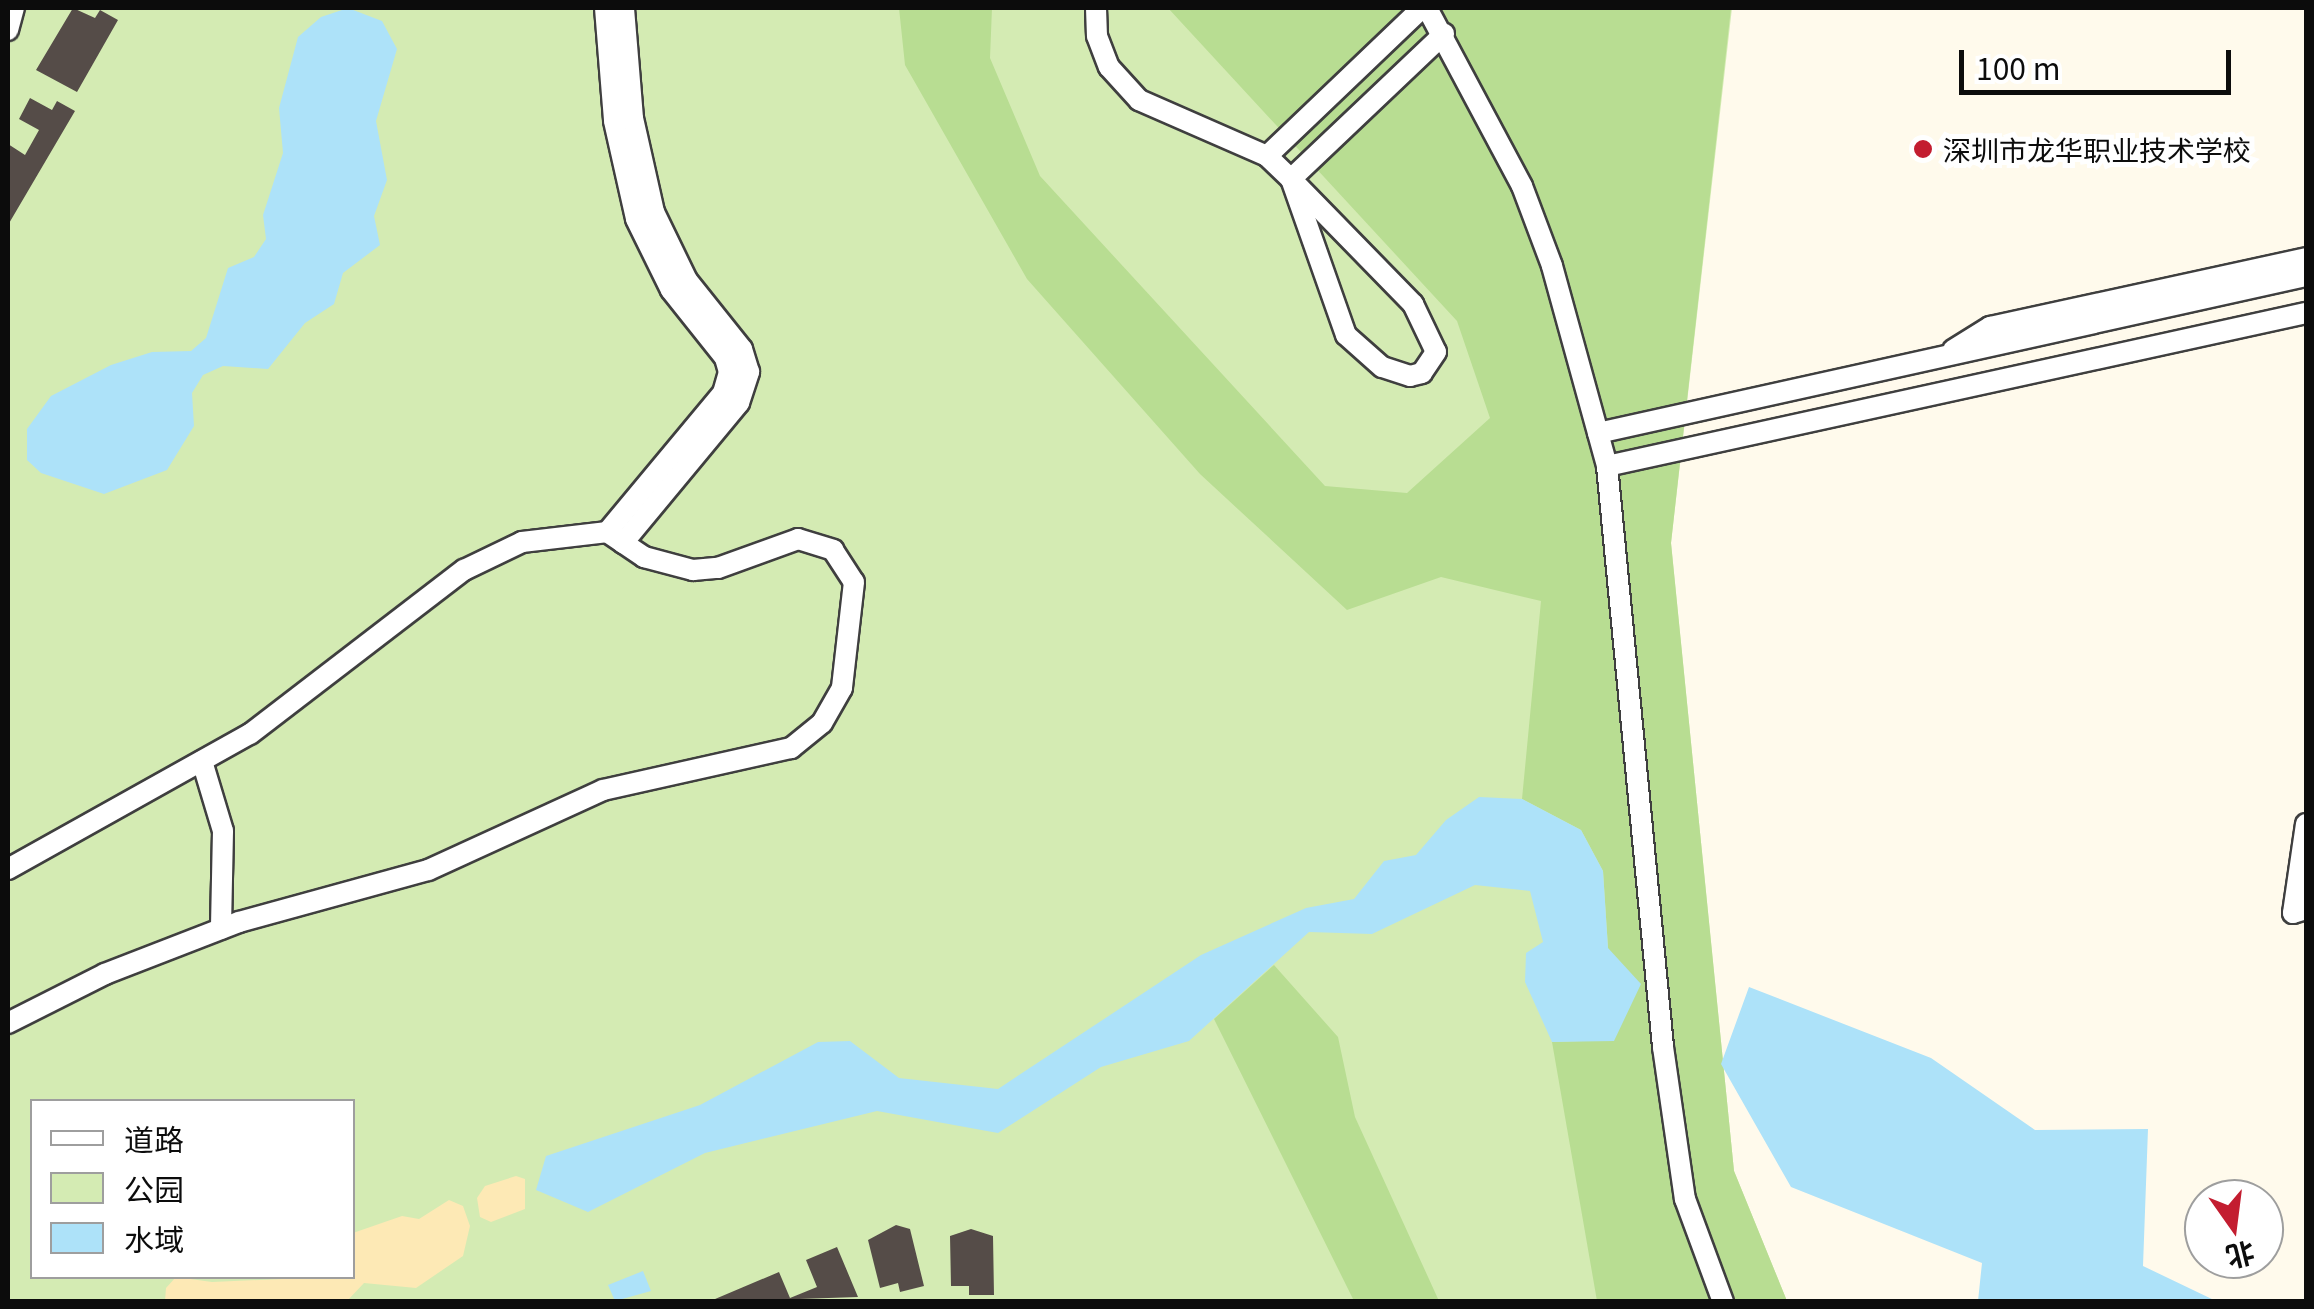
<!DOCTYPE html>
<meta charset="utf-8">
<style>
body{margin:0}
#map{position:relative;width:2314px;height:1309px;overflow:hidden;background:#fffaec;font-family:Georgia,"Noto Sans SC",serif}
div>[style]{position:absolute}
.green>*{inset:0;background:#d4ebb3}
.forest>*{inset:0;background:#b8dd92}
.sand>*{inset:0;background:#fde9b5}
.water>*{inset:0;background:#ade2f9}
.building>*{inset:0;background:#554c48}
.roads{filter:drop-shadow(2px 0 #3f3f3f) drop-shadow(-2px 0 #3f3f3f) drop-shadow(0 2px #3f3f3f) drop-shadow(0 -2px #3f3f3f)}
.minor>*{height:20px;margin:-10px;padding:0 10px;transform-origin:10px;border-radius:10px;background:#fff}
.dots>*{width:28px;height:28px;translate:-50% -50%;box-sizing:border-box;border:5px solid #fff;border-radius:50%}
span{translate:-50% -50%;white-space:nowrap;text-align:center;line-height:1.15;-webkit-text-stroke:10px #fff;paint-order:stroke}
.poi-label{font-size:28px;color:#0c0c0c}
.left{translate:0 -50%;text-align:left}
.frame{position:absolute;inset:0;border:10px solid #0c0c0c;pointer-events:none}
.legend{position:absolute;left:30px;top:1099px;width:325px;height:180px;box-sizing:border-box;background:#fff;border:2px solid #9e9e9e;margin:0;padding:12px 18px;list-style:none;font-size:30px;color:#0c0c0c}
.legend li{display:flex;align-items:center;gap:20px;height:50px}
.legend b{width:50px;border:2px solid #9e9e9e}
.north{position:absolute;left:2184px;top:1179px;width:100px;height:100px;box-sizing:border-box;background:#fff;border:2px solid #9e9e9e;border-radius:50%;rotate:166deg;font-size:28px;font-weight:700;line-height:40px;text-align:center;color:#0c0c0c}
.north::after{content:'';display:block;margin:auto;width:35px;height:45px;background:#c31d30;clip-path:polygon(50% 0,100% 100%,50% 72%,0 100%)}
.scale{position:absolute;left:1959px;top:50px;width:272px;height:45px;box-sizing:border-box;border:5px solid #0c0c0c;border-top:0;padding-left:12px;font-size:30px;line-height:35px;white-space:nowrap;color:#0c0c0c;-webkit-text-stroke:8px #fff;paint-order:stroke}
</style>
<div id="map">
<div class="green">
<div style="clip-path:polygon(evenodd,8px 8px,1732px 8px,1671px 543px,1734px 1171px,1787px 1301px,8px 1302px,8px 8px,32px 1102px,352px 1102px,352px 1276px,32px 1276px,32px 1102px)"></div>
</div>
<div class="forest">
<div style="clip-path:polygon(899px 8px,992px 8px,990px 58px,1040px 176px,1325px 486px,1407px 493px,1490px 418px,1457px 321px,1168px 8px,1731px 8px,1671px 543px,1734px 1171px,1787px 1301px,1597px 1301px,1552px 1042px,1614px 1040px,1603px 871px,1581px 830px,1522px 799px,1541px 601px,1441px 577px,1347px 610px,1200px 474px,1027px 279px,905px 65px)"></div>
<div style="clip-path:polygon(1274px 965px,1338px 1037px,1355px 1117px,1439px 1301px,1354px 1301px,1214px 1019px)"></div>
</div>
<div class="sand">
<div style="clip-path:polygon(516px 1176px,525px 1179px,525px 1209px,491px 1222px,480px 1217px,477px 1198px,485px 1186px)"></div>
<div style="clip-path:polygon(449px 1200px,463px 1206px,470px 1226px,463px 1256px,416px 1288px,364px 1283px,347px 1301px,165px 1301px,166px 1288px,176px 1277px,212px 1282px,352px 1276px,353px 1233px,402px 1216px,419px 1219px)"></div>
</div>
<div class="water">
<div style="clip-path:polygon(348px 8px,382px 21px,397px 49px,376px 121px,387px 180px,374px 216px,380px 245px,343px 273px,334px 304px,305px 323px,268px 369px,223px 366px,203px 375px,192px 393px,194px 426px,167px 470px,104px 494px,41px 473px,27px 460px,27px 429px,51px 396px,111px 365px,152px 352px,191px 351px,206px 338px,228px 268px,254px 257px,266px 239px,263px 215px,283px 153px,279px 108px,298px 37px,321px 17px)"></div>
<div style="clip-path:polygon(1479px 797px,1522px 799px,1581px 830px,1603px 871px,1608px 948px,1641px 984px,1614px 1041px,1552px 1042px,1525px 982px,1526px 953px,1543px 942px,1530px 891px,1475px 885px,1372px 934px,1309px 932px,1189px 1041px,1101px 1067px,998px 1133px,877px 1111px,705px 1153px,588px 1212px,536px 1190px,546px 1156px,700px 1105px,818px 1042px,850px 1041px,899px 1078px,998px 1089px,1201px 955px,1306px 908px,1354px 899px,1384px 861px,1416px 855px,1446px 820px)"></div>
<div style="clip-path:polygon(1749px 987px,1931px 1058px,2035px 1130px,2148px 1129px,2143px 1266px,2216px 1301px,1978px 1301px,1982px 1263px,1791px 1187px,1721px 1064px)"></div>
<div style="clip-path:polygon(643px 1271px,651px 1291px,615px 1301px,608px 1285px)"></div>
</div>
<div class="building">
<div style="clip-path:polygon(73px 8px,95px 18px,100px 10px,118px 20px,77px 92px,36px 70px)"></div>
<div style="clip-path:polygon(30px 98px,52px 110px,57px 101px,75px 111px,8px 225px,8px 144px,25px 155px,39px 130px,19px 119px)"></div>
<div style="clip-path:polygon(896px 1225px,910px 1229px,924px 1286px,900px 1292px,898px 1283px,880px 1288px,868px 1240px)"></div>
<div style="clip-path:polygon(971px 1229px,993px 1236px,994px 1295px,969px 1295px,969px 1286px,951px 1286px,950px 1236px)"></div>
<div style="clip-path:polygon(837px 1247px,858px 1297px,708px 1302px,779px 1272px,790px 1298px,817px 1287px,806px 1260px)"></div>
</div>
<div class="roads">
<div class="minor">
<div style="left:605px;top:8px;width:113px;rotate:85.4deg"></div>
<div style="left:614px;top:121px;width:100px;rotate:77.3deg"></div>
<div style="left:636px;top:219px;width:79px;rotate:63.8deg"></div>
<div style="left:671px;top:290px;width:87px;rotate:51.5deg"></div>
<div style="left:725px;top:358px;width:15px;rotate:74deg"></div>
<div style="left:729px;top:372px;width:22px;rotate:106deg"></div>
<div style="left:723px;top:393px;width:181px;rotate:129.8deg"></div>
<div style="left:1096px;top:8px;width:28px;rotate:88deg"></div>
<div style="left:1097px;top:36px;width:33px;rotate:69deg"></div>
<div style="left:1109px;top:67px;width:45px;rotate:47.7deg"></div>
<div style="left:1139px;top:100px;width:140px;rotate:23.6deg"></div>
<div style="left:1267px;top:156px;width:33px;rotate:44deg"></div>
<div style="left:1291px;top:179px;width:175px;rotate:45.7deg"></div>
<div style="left:1413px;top:304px;width:53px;rotate:64.4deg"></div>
<div style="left:1436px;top:352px;width:25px;rotate:124deg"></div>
<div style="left:1422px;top:373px;width:12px;rotate:166deg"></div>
<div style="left:1410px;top:376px;width:29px;rotate:-162deg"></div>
<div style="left:1382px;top:367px;width:48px;rotate:-138.4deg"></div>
<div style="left:1346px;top:335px;width:165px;rotate:-109.4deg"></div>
<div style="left:1427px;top:8px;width:202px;rotate:61.9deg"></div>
<div style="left:1522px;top:186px;width:85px;rotate:69.4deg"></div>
<div style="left:1552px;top:266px;width:207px;rotate:74.6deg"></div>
<div style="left:1607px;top:466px;width:584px;rotate:84.49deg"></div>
<div style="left:1663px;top:1047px;width:154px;rotate:81.8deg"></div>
<div style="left:1685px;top:1199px;width:110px;rotate:69.7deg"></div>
<div style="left:8px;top:30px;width:23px;rotate:-75deg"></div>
<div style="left:1267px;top:156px;width:214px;rotate:-43.7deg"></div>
<div style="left:1291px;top:179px;width:211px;rotate:-43.5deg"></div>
<div style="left:1953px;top:350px;width:44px;rotate:-31.9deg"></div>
<div style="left:1990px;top:327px;width:323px;rotate:-12.3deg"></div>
<div style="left:1598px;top:433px;width:725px;rotate:-12.5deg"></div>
<div style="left:1607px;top:466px;width:716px;rotate:-12.35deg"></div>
<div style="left:623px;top:543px;width:182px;rotate:-50.4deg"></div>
<div style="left:739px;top:403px;width:33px;rotate:-72deg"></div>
<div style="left:749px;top:372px;width:24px;rotate:-107deg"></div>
<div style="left:742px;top:349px;width:88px;rotate:-128.6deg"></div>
<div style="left:687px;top:280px;width:76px;rotate:-115.9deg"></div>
<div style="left:654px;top:212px;width:96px;rotate:-102.6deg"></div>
<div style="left:633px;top:118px;width:110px;rotate:-94.7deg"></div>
<div style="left:202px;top:761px;width:73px;rotate:73.3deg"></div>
<div style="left:223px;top:831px;width:98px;rotate:91.2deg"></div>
<div style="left:2306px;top:824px;width:90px;rotate:98.3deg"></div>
<div style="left:2293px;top:913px;width:14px;rotate:-17deg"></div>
<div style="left:8px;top:869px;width:277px;rotate:-29.2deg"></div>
<div style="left:250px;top:734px;width:270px;rotate:-37.5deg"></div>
<div style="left:464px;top:570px;width:64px;rotate:-25.8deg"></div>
<div style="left:522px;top:542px;width:86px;rotate:-6.7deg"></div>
<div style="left:607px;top:532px;width:45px;rotate:34deg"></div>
<div style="left:644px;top:557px;width:51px;rotate:14.9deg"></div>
<div style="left:693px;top:570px;width:25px;rotate:-5deg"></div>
<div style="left:718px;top:568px;width:85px;rotate:-19.9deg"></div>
<div style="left:798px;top:539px;width:37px;rotate:17deg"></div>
<div style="left:833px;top:550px;width:38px;rotate:57deg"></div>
<div style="left:854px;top:582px;width:107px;rotate:96.5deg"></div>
<div style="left:842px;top:688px;width:40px;rotate:119.7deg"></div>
<div style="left:822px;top:723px;width:40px;rotate:141deg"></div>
<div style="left:791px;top:748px;width:193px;rotate:167.4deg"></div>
<div style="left:603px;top:790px;width:192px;rotate:155.4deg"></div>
<div style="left:428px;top:870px;width:196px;rotate:164.6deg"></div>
<div style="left:239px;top:922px;width:144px;rotate:158.8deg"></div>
<div style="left:105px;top:974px;width:109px;rotate:153.2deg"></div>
</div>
</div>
<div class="dots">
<div style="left:1923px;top:149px;background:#c31d30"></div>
</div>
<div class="poi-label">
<span class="left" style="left:1943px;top:149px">深圳市龙华职业技术学校</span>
</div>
<div class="frame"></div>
<ul class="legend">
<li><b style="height:12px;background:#fff"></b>道路</li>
<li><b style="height:28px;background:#d4ebb3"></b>公园</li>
<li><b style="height:28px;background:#ade2f9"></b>水域</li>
</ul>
<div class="north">北</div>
<div class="scale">100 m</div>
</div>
